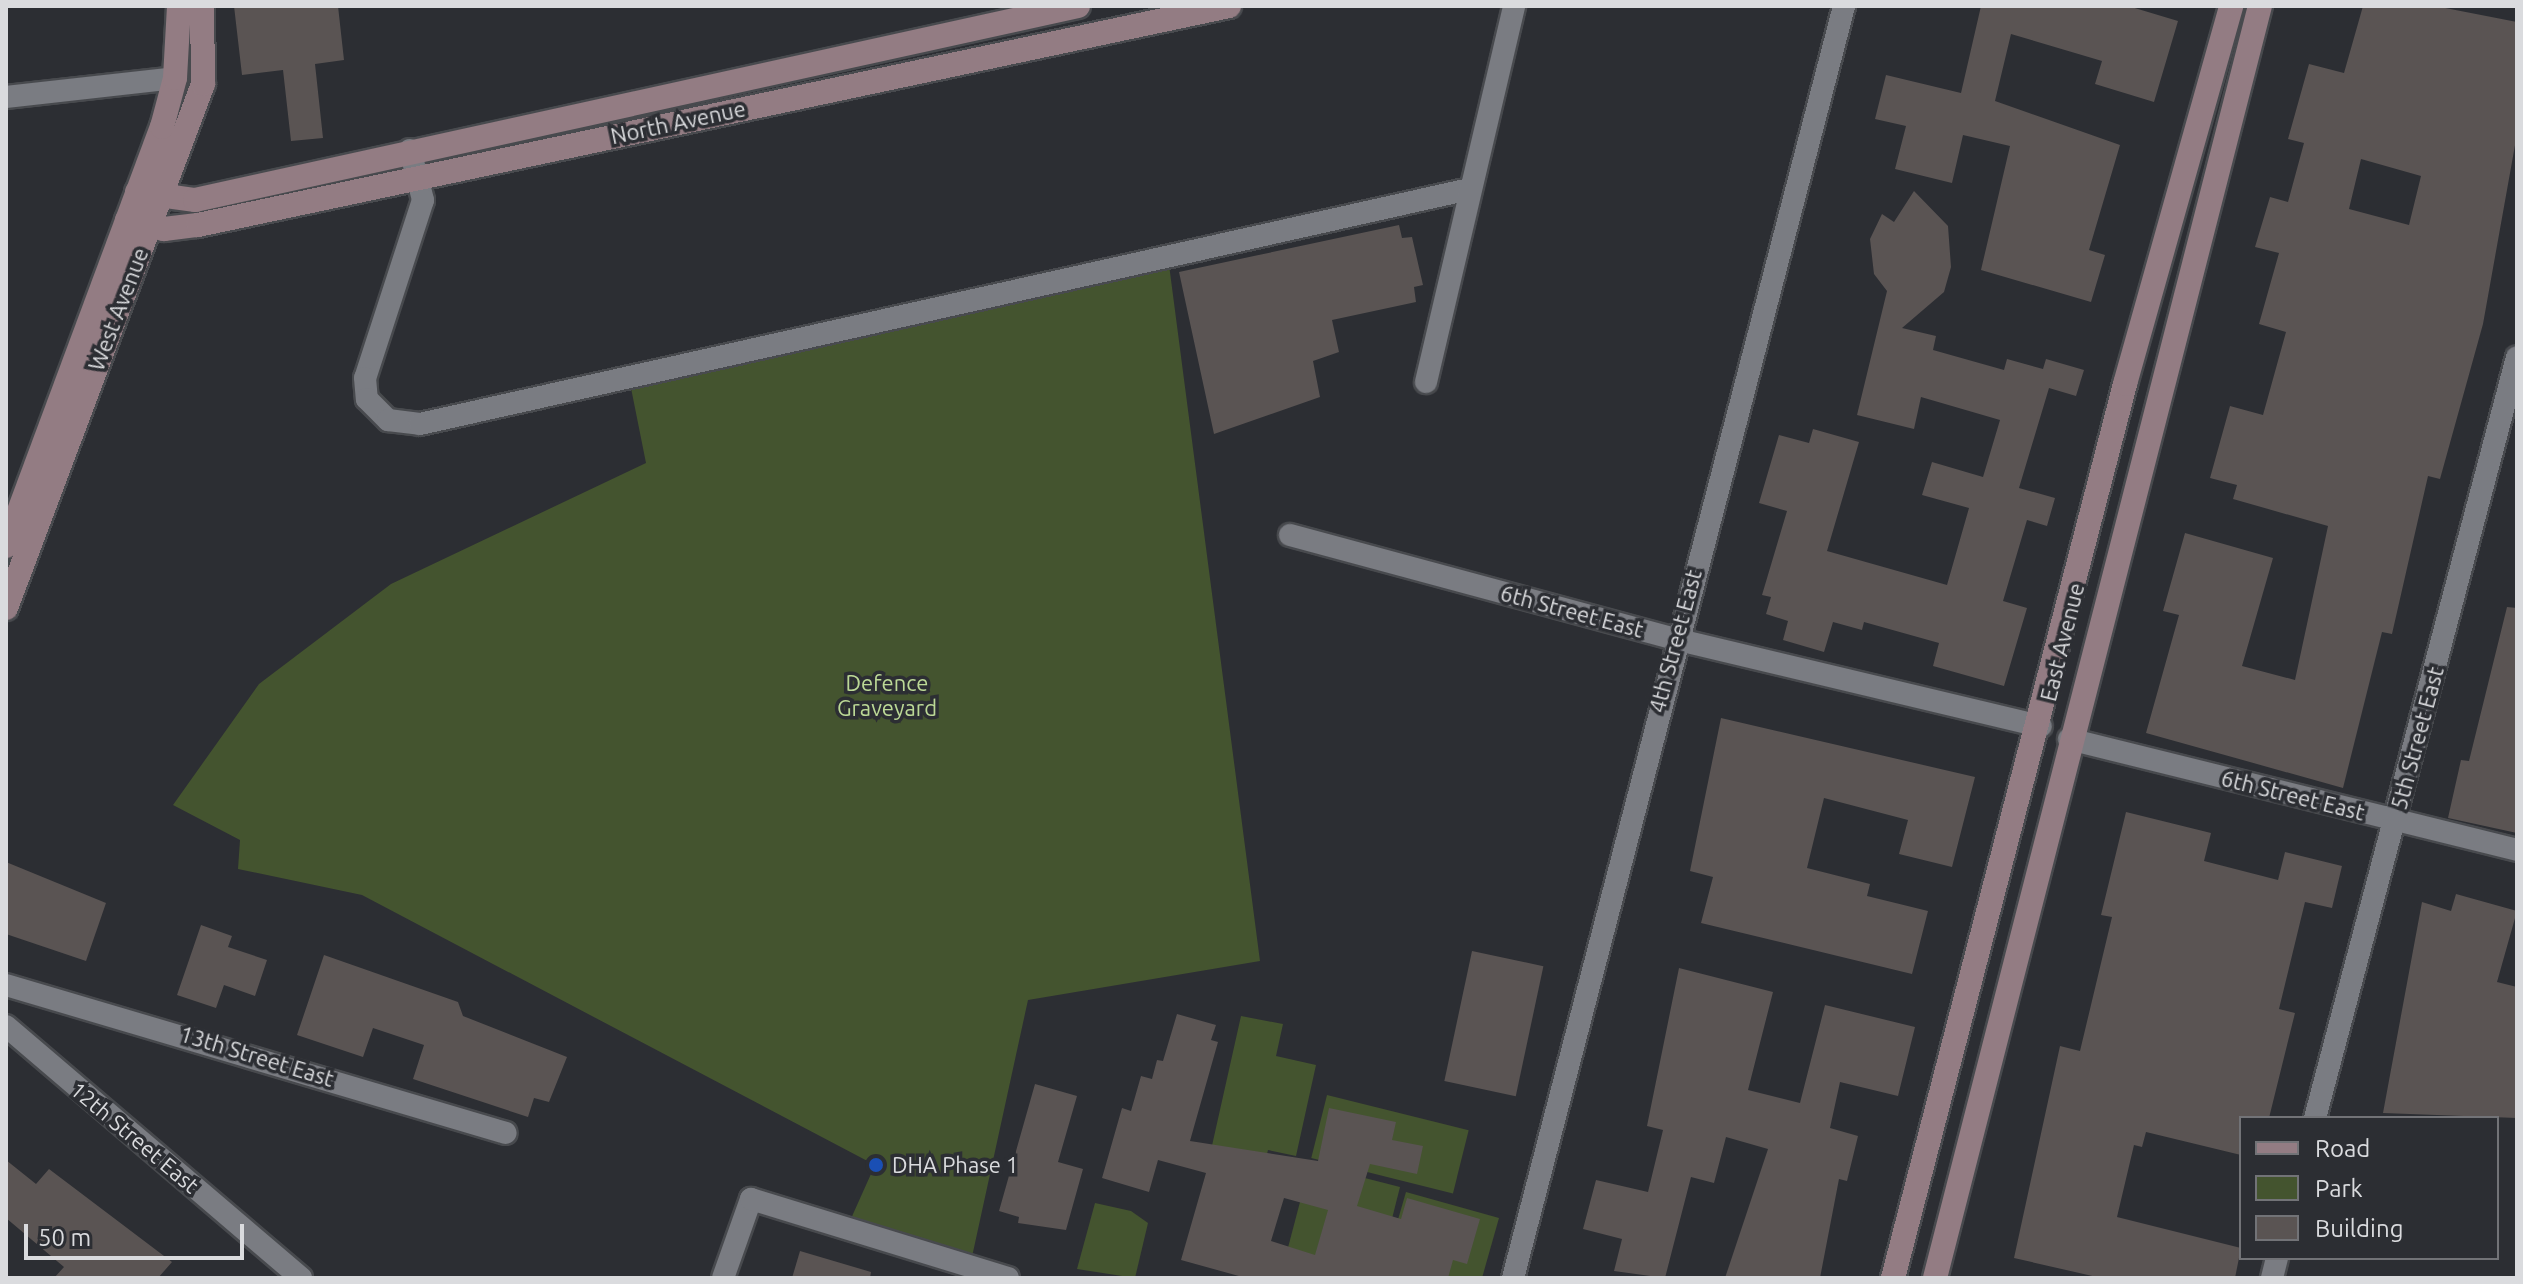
<!DOCTYPE html>
<style>
body{margin:0}
#map{position:relative;width:2523px;height:1284px;overflow:hidden;background:#2c2e33;font-family:Ubuntu,sans-serif}
div>[style]{position:absolute}
.green>*{inset:0;background:#44542f;transform-origin:0 0}
.building>*{inset:0;background:#5a5453;transform-origin:0 0}
.roads{filter:drop-shadow(2px 0 #484a4e) drop-shadow(-2px 0 #484a4e) drop-shadow(0 2px #484a4e) drop-shadow(0 -2px #484a4e)}
.street>*{height:22px;margin:-11px;padding:0 11px;transform-origin:11px;border-radius:11px;background:#7a7c82}
.secondary>*{height:24px;margin:-12px;padding:0 12px;transform-origin:12px;border-radius:12px;background:#937c83}
.dots>*{width:22px;height:22px;translate:-50% -50%;box-sizing:border-box;border:4px solid #2c2e33;border-radius:50%}
span{translate:-50% -50%;white-space:nowrap;text-align:center;line-height:1.15;-webkit-text-stroke:7px #2c2e33;paint-order:stroke}
.street-label{font-size:22px;color:#dadbde}
.park-label{font-size:22px;color:#bcd996}
.poi-label{font-size:22px;color:#dadbde}
.left{translate:0 -50%;text-align:left}
.frame{position:absolute;inset:0;border:8px solid #dadbde;pointer-events:none}
.legend{position:absolute;left:2239px;top:1116px;width:260px;height:144px;box-sizing:border-box;background:#2c2e33;border:2px solid #727377;margin:0;padding:10px 14px;list-style:none;font-size:24px;color:#dadbde}
.legend li{display:flex;align-items:center;gap:16px;height:40px}
.legend b{width:40px;border:2px solid #727377}
.scale{position:absolute;left:24px;top:1224px;width:220px;height:36px;box-sizing:border-box;border:4px solid #dadbde;border-top:0;padding-left:10px;font-size:24px;line-height:28px;white-space:nowrap;color:#dadbde;-webkit-text-stroke:6px #2c2e33;paint-order:stroke}
</style>
<div id="map">
<div class="green">
<div style="clip-path:polygon(1168px 257px,1260px 961px,1028px 1000px,970px 1266px,849px 1223px,875px 1165px,362px 895px,238px 869px,240px 840px,173px 805px,259px 684px,391px 584px,646px 463px,629px 378px)"></div>
<div style="clip-path:polygon(1241px 1016px,1283px 1024px,1276px 1056px,1316px 1065px,1296px 1156px,1268px 1150px,1266px 1158px,1209px 1159px)"></div>
<div style="left:1327px;top:1095px;width:146px;height:65px;rotate:14deg"></div>
<div style="clip-path:polygon(1310px 1164px,1400px 1187px,1378px 1274px,1280px 1278px)"></div>
<div style="clip-path:polygon(1406px 1192px,1499px 1218px,1482px 1278px,1381px 1278px)"></div>
<div style="clip-path:polygon(1095px 1203px,1131px 1211px,1148px 1223px,1135px 1278px,1077px 1269px)"></div>
</div>
<div class="building">
<div style="clip-path:polygon(234px 6px,338px 6px,344px 60px,315px 64px,323px 138px,291px 141px,283px 70px,242px 75px)"></div>
<div style="clip-path:polygon(1981px 6px,2128px 6px,2178px 21px,2154px 102px,2095px 84px,2102px 61px,2011px 34px,1995px 101px,2120px 145px,2089px 250px,2105px 255px,2091px 302px,1981px 270px,2010px 146px,1963px 135px,1952px 183px,1895px 169px,1906px 126px,1875px 119px,1886px 75px,1961px 93px)"></div>
<div style="clip-path:polygon(evenodd,2363px 6px,2435px 6px,2517px 22px,2517px 134px,2483px 324px,2440px 479px,2428px 476px,2392px 634px,2382px 632px,2343px 788px,2146px 733px,2179px 615px,2163px 611px,2185px 533px,2273px 558px,2242px 666px,2295px 680px,2328px 526px,2233px 499px,2237px 485px,2210px 478px,2230px 406px,2263px 415px,2286px 332px,2259px 324px,2279px 253px,2255px 247px,2270px 197px,2288px 202px,2304px 143px,2288px 139px,2309px 64px,2344px 73px,2363px 6px,2361px 159px,2421px 176px,2409px 225px,2349px 209px,2361px 159px)"></div>
<div style="clip-path:polygon(1914px 191px,1948px 226px,1951px 267px,1944px 292px,1902px 328px,1936px 336px,1933px 350px,2004px 370px,2007px 359px,2043px 369px,2046px 359px,2084px 370px,2076px 396px,2049px 388px,2019px 488px,2055px 498px,2047px 526px,2027px 520px,2003px 601px,2027px 608px,2004px 686px,1933px 666px,1939px 643px,1864px 622px,1862px 630px,1833px 622px,1824px 652px,1783px 640px,1788px 621px,1766px 614px,1771px 597px,1762px 595px,1787px 511px,1759px 503px,1779px 435px,1809px 443px,1813px 429px,1859px 442px,1827px 551px,1947px 585px,1969px 508px,1922px 495px,1932px 462px,1983px 477px,2000px 420px,1921px 397px,1914px 429px,1857px 415px,1887px 291px,1874px 274px,1870px 239px,1882px 214px,1894px 222px)"></div>
<div style="clip-path:polygon(1399px 225px,1402px 238px,1412px 237px,1423px 285px,1414px 287px,1416px 302px,1332px 320px,1339px 352px,1313px 361px,1320px 397px,1214px 434px,1179px 272px)"></div>
<div style="clip-path:polygon(2507px 607px,2517px 608px,2517px 833px,2448px 818px,2461px 760px,2469px 761px)"></div>
<div style="clip-path:polygon(1721px 718px,1975px 777px,1952px 867px,1899px 854px,1908px 820px,1824px 798px,1807px 868px,1870px 884px,1867px 896px,1928px 911px,1912px 974px,1701px 923px,1713px 877px,1690px 871px)"></div>
<div style="clip-path:polygon(2126px 812px,2211px 833px,2204px 861px,2278px 880px,2285px 852px,2342px 866px,2332px 908px,2305px 902px,2279px 1009px,2295px 1013px,2269px 1118px,2241px 1118px,2241px 1155px,2146px 1132px,2142px 1147px,2134px 1145px,2117px 1217px,2241px 1248px,2235px 1278px,2101px 1278px,2014px 1258px,2060px 1046px,2080px 1051px,2112px 917px,2101px 915px)"></div>
<div style="clip-path:polygon(6px 862px,106px 903px,86px 961px,6px 934px)"></div>
<div style="clip-path:polygon(2456px 894px,2517px 911px,2497px 982px,2517px 987px,2517px 1118px,2383px 1113px,2422px 902px,2451px 911px)"></div>
<div style="clip-path:polygon(201px 925px,232px 936px,228px 947px,267px 960px,255px 996px,224px 985px,216px 1008px,177px 995px)"></div>
<div style="left:1472px;top:951px;width:73px;height:133px;rotate:12deg"></div>
<div style="clip-path:polygon(324px 955px,458px 1002px,463px 1016px,567px 1057px,549px 1102px,534px 1098px,528px 1117px,413px 1079px,424px 1045px,373px 1028px,363px 1057px,297px 1035px)"></div>
<div style="clip-path:polygon(1679px 968px,1773px 992px,1748px 1090px,1800px 1103px,1825px 1005px,1915px 1027px,1898px 1096px,1840px 1082px,1830px 1128px,1858px 1136px,1847px 1181px,1839px 1179px,1820px 1278px,1725px 1278px,1768px 1149px,1726px 1137px,1714px 1183px,1691px 1177px,1665px 1278px,1614px 1271px,1622px 1239px,1583px 1229px,1596px 1180px,1648px 1192px,1663px 1130px,1647px 1126px)"></div>
<div style="clip-path:polygon(evenodd,1177px 1014px,1216px 1025px,1211px 1040px,1218px 1042px,1190px 1141px,1318px 1161px,1329px 1108px,1396px 1122px,1392px 1140px,1423px 1146px,1417px 1174px,1370px 1164px,1357px 1206px,1401px 1219px,1407px 1198px,1480px 1219px,1467px 1264px,1453px 1260px,1448px 1278px,1246px 1278px,1181px 1260px,1206px 1173px,1158px 1160px,1149px 1192px,1102px 1178px,1122px 1108px,1131px 1111px,1141px 1076px,1152px 1079px,1157px 1060px,1163px 1061px,1177px 1014px,1284px 1198px,1328px 1210px,1315px 1255px,1271px 1241px,1284px 1198px)"></div>
<div style="clip-path:polygon(1035px 1084px,1077px 1096px,1058px 1162px,1083px 1169px,1066px 1230px,1018px 1223px,1019px 1217px,999px 1211px)"></div>
<div style="clip-path:polygon(6px 1160px,36px 1184px,49px 1169px,172px 1262px,158px 1278px,54px 1278px,64px 1267px,6px 1218px)"></div>
<div style="clip-path:polygon(800px 1251px,871px 1272px,870px 1278px,792px 1278px)"></div>
</div>
<div class="roads">
<div class="street">
<div style="left:6px;top:97px;width:170px;rotate:-6.4deg"></div>
<div style="left:410px;top:150px;width:52px;rotate:75.4deg"></div>
<div style="left:423px;top:200px;width:187px;rotate:108deg"></div>
<div style="left:365px;top:378px;width:21px;rotate:85deg"></div>
<div style="left:367px;top:399px;width:30px;rotate:45deg"></div>
<div style="left:388px;top:420px;width:32px;rotate:7deg"></div>
<div style="left:420px;top:424px;width:1071px;rotate:-12.62deg"></div>
<div style="left:1426px;top:382px;width:386px;rotate:-76.8deg"></div>
<div style="left:1290px;top:535px;width:399px;rotate:15.1deg"></div>
<div style="left:1675px;top:639px;width:376px;rotate:13.4deg"></div>
<div style="left:2069px;top:739px;width:462px;rotate:13.9deg"></div>
<div style="left:6px;top:985px;width:521px;rotate:16.49deg"></div>
<div style="left:6px;top:1026px;width:388px;rotate:40.5deg"></div>
<div style="left:2315px;top:1118px;width:787px;rotate:-75.13deg"></div>
<div style="left:723px;top:1278px;width:84px;rotate:-70.5deg"></div>
<div style="left:751px;top:1199px;width:269px;rotate:17.1deg"></div>
<div style="left:1513px;top:1278px;width:1314px;rotate:-75.41deg"></div>
<div style="left:2272px;top:1278px;width:21px;rotate:-76deg"></div>
</div>
<div class="secondary">
<div style="left:137px;top:192px;width:59px;rotate:7.9deg"></div>
<div style="left:195px;top:200px;width:904px;rotate:-12.39deg"></div>
<div style="left:127px;top:220px;width:38px;rotate:14deg"></div>
<div style="left:164px;top:229px;width:34px;rotate:-7deg"></div>
<div style="left:198px;top:225px;width:1054px;rotate:-11.99deg"></div>
<div style="left:6px;top:546px;width:447px;rotate:-69.6deg"></div>
<div style="left:162px;top:127px;width:51px;rotate:-75.1deg"></div>
<div style="left:175px;top:78px;width:72px;rotate:-86.8deg"></div>
<div style="left:6px;top:608px;width:560px;rotate:-69.4deg"></div>
<div style="left:203px;top:84px;width:78px;rotate:-90.7deg"></div>
<div style="left:1893px;top:1278px;width:924px;rotate:-75.45deg"></div>
<div style="left:2125px;top:384px;width:393px;rotate:-74.3deg"></div>
<div style="left:1935px;top:1278px;width:1313px;rotate:-75.67deg"></div>
</div>
</div>
<div class="dots">
<div style="left:876px;top:1165px;background:#1a4fb4"></div>
</div>
<div class="street-label">
<span style="left:678px;top:122px;rotate:-12deg">North Avenue</span>
<span style="left:118px;top:309px;rotate:-69deg">West Avenue</span>
<span style="left:1572px;top:611px;rotate:15deg">6th Street East</span>
<span style="left:1675px;top:641px;rotate:-75deg">4th Street East</span>
<span style="left:2062px;top:642px;rotate:-76deg">East Avenue</span>
<span style="left:2417px;top:738px;rotate:-75deg">5th Street East</span>
<span style="left:2293px;top:795px;rotate:14deg">6th Street East</span>
<span style="left:257px;top:1056px;rotate:17deg">13th Street East</span>
<span style="left:135px;top:1137px;rotate:40deg">12th Street East</span>
</div>
<div class="park-label">
<span style="left:887px;top:695px">Defence<br>Graveyard</span>
</div>
<div class="poi-label">
<span class="left" style="left:892px;top:1165px">DHA Phase 1</span>
</div>
<div class="frame"></div>
<ul class="legend">
<li><b style="height:10px;background:#937c83"></b>Road</li>
<li><b style="height:22px;background:#44542f"></b>Park</li>
<li><b style="height:22px;background:#5a5453"></b>Building</li>
</ul>
<div class="scale">50 m</div>
</div>
